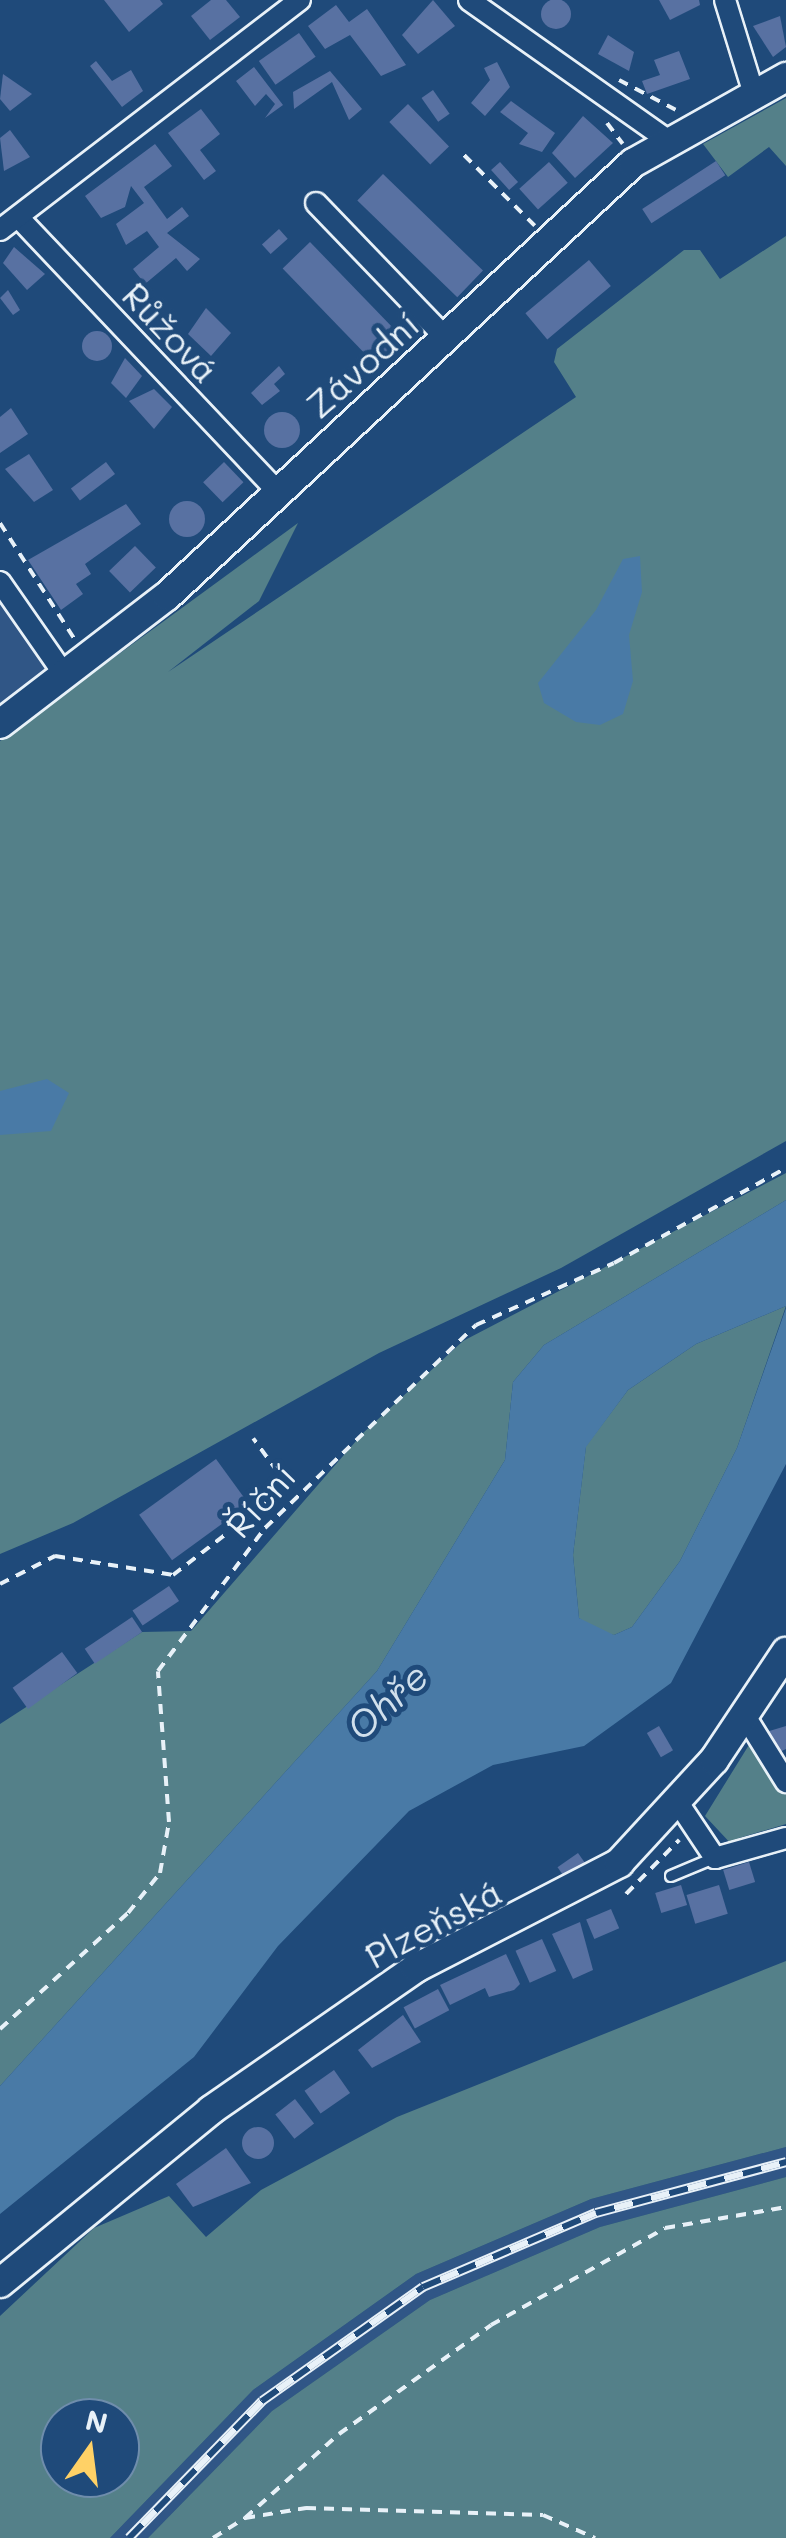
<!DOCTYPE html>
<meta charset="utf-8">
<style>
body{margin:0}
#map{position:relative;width:786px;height:2538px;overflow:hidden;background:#1f4a7a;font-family:Mali,sans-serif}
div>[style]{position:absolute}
.built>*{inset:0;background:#305686}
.green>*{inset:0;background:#548089}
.water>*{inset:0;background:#497aa6}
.building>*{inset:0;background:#5871a2;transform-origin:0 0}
.round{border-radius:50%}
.path>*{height:4px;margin-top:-2px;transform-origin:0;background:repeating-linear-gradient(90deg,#e8f1f8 0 10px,transparent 0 18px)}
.roads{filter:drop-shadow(2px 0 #e8f1f8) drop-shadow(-2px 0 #e8f1f8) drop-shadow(0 2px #e8f1f8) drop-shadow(0 -2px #e8f1f8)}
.lane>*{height:10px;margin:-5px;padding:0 5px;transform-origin:5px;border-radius:5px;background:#1f4a7a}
.street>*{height:20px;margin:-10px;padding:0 10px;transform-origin:10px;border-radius:10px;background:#1f4a7a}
.secondary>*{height:28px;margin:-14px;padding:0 14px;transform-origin:14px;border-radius:14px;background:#1f4a7a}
.rail>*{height:10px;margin-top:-5px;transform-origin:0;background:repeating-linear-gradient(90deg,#1f4a7a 0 19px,#e8f1f8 0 38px);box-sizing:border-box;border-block:2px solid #e8f1f8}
span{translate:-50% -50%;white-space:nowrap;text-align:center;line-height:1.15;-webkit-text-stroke:10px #1f4a7a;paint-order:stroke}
.street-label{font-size:35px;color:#e8f1f8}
.water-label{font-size:38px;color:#d0dfec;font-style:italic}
.north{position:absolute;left:40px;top:2398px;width:100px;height:100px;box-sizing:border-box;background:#1f4a7a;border:2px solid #6f8dac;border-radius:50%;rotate:14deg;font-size:28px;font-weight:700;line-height:40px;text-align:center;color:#e8f1f8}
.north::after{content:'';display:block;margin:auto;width:35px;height:45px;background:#ffd166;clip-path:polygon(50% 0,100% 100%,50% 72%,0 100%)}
</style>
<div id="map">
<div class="built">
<div style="clip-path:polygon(0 600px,51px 677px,0 711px)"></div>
<div style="clip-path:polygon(786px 2147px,786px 2177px,600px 2227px,430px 2300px,272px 2411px,148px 2538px,110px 2538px,253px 2390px,416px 2274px,591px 2199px)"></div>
</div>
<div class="green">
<div style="clip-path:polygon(786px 98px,786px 166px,769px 147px,728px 177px,703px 144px)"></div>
<div style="clip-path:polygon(786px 236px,786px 1141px,561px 1268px,379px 1353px,73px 1523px,0 1554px,0 741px,298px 523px,259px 601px,168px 672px,576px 397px,554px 362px,557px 349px,684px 250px,700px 250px,720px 279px)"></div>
<div style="clip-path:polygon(786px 1173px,786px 1200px,544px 1345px,513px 1382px,505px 1460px,377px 1671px,0 2086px,0 1724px,142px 1632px,191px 1631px,363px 1433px,463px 1341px)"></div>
<div style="clip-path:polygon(786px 1306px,737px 1448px,680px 1561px,632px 1627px,614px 1635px,596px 1631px,579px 1618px,573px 1555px,586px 1446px,628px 1390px,696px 1344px)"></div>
<div style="clip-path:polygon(752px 1740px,786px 1795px,786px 1824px,739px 1838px,734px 1847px,705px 1816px)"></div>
<div style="clip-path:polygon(evenodd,786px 1961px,786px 2147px,591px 2199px,416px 2274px,253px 2390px,110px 2538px,0 2538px,0 2316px,94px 2228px,169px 2196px,206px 2237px,261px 2190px,397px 2117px,786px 1961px,60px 2418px,120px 2418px,120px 2478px,60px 2478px,60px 2418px)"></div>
<div style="clip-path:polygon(786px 2177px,786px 2538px,148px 2538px,272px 2411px,430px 2300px,600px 2227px)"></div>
</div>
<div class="water">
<div style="clip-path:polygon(640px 556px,642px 592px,629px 635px,633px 681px,623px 714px,600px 725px,576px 722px,544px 703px,538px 683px,596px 610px,623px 559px)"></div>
<div style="clip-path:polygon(47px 1079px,69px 1093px,51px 1131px,0 1135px,0 1091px)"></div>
<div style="clip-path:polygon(786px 1200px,786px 1306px,696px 1344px,628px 1390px,586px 1447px,573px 1555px,579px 1618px,614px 1635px,632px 1627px,680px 1561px,737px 1448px,786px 1308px,786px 1464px,671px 1683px,584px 1746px,493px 1765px,409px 1811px,278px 1946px,194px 2057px,0 2214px,0 2086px,377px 1671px,505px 1460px,513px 1382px,544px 1345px)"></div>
</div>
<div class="building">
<div class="round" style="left:541px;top:-1px;width:30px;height:30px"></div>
<div style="clip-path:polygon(104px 0,160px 0,163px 4px,129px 32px)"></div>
<div style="clip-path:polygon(211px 0,226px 0,240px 17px,210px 40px,191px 16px)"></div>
<div style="clip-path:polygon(433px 0,455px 26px,418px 54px,402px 35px)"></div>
<div style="clip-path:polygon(659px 0,699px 0,700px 5px,670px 20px)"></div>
<div style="clip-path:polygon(336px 5px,349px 22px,367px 9px,406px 65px,381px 76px,350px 35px,325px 49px,308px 26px)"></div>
<div style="clip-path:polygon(780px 16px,786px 47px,773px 57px,753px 26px)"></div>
<div style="left:299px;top:33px;width:29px;height:49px;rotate:55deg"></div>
<div style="clip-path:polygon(608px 35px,634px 52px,629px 71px,598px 54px)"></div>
<div style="clip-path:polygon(679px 51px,690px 79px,647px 94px,642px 81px,660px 75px,654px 60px)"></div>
<div style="clip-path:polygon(96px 61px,112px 81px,131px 70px,143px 91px,122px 107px,90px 66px)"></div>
<div style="clip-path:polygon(497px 62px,510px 87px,485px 116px,471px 103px,490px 80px,484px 68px)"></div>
<div style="clip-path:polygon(254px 67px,283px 105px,265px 118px,275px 104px,266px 94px,255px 106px,236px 81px)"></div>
<div style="clip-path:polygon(330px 71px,362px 109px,349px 120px,332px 82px,294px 109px,293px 92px)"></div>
<div style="clip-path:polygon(3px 74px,32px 94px,10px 111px,0 99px)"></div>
<div style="left:433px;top:90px;width:29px;height:14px;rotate:55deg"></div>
<div style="clip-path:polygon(511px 101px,555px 133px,542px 152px,519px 144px,528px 133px,500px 112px)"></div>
<div style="left:408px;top:104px;width:59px;height:26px;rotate:46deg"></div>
<div style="clip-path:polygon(201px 109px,220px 134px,200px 150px,216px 171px,204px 180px,168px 133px)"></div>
<div style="clip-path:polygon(583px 116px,613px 143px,575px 178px,552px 153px)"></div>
<div style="clip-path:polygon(10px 130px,30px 157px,4px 171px,0 138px)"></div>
<div style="clip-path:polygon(155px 144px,172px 166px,144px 187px,167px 219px,182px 207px,189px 216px,167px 233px,200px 259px,187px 271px,176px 258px,145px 284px,133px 269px,159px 247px,147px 231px,126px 245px,116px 224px,144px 203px,131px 186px,125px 207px,101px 218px,85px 196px)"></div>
<div style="left:716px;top:161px;width:17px;height:88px;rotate:57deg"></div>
<div style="left:500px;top:162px;width:27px;height:12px;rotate:48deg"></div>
<div style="left:549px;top:162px;width:28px;height:40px;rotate:48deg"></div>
<div style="left:383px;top:174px;width:139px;height:37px;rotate:44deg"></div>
<div style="left:279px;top:229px;width:13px;height:23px;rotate:48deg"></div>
<div style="left:310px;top:242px;width:137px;height:38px;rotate:46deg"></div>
<div style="clip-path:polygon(14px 247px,45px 274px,27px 290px,3px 263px)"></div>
<div style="left:589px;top:260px;width:34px;height:83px;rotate:50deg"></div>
<div style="clip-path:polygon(8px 290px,20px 310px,13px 315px,0 298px)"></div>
<div style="clip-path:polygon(206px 308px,231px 333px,211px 356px,188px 334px)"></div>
<div class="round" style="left:82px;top:331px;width:30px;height:30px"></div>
<div style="clip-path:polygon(125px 358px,142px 376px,126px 398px,111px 383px)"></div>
<div style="clip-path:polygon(279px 366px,285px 374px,274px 384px,280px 391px,262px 405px,251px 393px)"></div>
<div style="clip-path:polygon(154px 389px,172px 407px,154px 429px,129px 401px)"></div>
<div style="clip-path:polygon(11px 408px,28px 434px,0 453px,0 417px)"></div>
<div class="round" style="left:264px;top:412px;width:36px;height:36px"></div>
<div style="clip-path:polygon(29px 454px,53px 490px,34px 502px,5px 469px)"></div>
<div style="left:106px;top:462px;width:15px;height:44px;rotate:53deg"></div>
<div style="left:224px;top:462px;width:28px;height:29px;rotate:46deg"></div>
<div class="round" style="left:169px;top:501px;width:36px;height:36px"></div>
<div style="clip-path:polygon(126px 504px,141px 524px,85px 564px,91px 574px,76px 584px,83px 594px,61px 610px,28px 560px)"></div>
<div style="left:135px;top:546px;width:30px;height:36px;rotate:46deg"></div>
<div style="left:216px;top:1459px;width:56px;height:95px;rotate:54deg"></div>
<div style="left:169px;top:1586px;width:18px;height:44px;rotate:56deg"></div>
<div style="left:132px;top:1617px;width:18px;height:57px;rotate:56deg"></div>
<div style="left:62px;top:1652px;width:26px;height:61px;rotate:54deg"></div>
<div style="left:659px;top:1726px;width:28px;height:14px;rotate:60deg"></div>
<div style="clip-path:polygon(786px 1726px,786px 1749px,775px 1754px,766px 1732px)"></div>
<div style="left:578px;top:1853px;width:12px;height:25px;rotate:55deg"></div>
<div style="left:749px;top:1862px;width:21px;height:27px;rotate:73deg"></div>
<div style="left:681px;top:1885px;width:21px;height:27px;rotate:73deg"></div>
<div style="left:719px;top:1885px;width:30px;height:34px;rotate:73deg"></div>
<div style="left:611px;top:1909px;width:21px;height:27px;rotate:67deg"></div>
<div style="clip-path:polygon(580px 1922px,593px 1970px,573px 1979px,552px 1934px)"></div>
<div style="left:542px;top:1939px;width:35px;height:29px;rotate:66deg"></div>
<div style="clip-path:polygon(506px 1954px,520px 1984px,514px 1990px,489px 1997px,485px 1988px,450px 2005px,440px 1985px)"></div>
<div style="left:438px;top:1989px;width:24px;height:39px;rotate:62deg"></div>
<div style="clip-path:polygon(403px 2015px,421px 2042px,372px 2068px,358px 2050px)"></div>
<div style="left:334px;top:2070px;width:28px;height:36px;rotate:55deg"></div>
<div style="left:295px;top:2099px;width:31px;height:25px;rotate:52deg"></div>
<div class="round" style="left:242px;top:2127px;width:32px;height:32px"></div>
<div style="clip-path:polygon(226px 2148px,251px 2183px,193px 2207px,176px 2184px)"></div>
</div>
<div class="path">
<div style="left:619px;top:80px;width:64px;rotate:27.8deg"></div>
<div style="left:607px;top:123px;width:26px;rotate:53deg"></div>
<div style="left:464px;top:155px;width:100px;rotate:45deg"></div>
<div style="left:0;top:523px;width:139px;rotate:57.3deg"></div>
<div style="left:0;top:1584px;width:62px;rotate:-27deg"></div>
<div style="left:55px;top:1556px;width:120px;rotate:9.1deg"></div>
<div style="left:173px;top:1575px;width:145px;rotate:-37.7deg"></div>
<div style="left:288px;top:1486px;width:59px;rotate:-126.1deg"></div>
<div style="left:626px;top:1894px;width:76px;rotate:-45.5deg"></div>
<div style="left:0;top:2029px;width:173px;rotate:-42.2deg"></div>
<div style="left:128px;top:1913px;width:51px;rotate:-51.3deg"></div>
<div style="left:160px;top:1873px;width:52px;rotate:-80deg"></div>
<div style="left:169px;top:1822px;width:151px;rotate:-94.2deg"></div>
<div style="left:158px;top:1671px;width:179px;rotate:-53.2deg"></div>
<div style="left:265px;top:1528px;width:293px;rotate:-43.9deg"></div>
<div style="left:476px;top:1325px;width:151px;rotate:-24.2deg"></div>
<div style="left:614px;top:1263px;width:196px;rotate:-28.9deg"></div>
<div style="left:245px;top:2518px;width:126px;rotate:-41.8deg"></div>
<div style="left:339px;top:2434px;width:187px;rotate:-35.6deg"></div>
<div style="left:491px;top:2325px;width:199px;rotate:-29.1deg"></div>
<div style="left:665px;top:2228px;width:123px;rotate:-9.8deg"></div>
<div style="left:213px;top:2538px;width:38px;rotate:-32deg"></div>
<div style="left:245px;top:2518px;width:62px;rotate:-9.3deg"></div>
<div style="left:306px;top:2508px;width:237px;rotate:1.7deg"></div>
<div style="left:543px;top:2515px;width:57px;rotate:23.9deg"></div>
</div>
<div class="roads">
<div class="lane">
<div style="left:671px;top:1876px;width:47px;rotate:-22.7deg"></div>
</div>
<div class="street">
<div style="left:469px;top:0;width:241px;rotate:35.2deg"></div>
<div style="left:725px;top:0;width:98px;rotate:72.9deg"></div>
<div style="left:316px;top:203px;width:187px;rotate:46.1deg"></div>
<div style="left:18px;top:217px;width:377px;rotate:46.6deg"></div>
<div style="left:0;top:230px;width:378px;rotate:-37.5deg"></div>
<div style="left:0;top:582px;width:116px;rotate:55.2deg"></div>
<div style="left:745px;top:1716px;width:78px;rotate:58.2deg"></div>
<div style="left:679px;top:1804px;width:65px;rotate:56.3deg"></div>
<div style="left:715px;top:1858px;width:74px;rotate:-15.7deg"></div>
</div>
<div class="secondary">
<div style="left:0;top:724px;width:210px;rotate:-37.5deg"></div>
<div style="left:167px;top:596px;width:636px;rotate:-42.9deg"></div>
<div style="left:633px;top:163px;width:176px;rotate:-29.3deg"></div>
<div style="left:0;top:2283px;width:273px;rotate:-39.3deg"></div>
<div style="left:211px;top:2110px;width:249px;rotate:-34.7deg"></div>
<div style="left:416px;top:1968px;width:229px;rotate:-27.3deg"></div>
<div style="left:619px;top:1863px;width:140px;rotate:-47.3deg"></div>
<div style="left:714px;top:1760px;width:130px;rotate:-56.3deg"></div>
</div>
</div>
<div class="rail">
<div style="left:129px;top:2538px;width:191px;rotate:-45.8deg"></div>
<div style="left:262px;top:2401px;width:197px;rotate:-35.3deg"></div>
<div style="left:423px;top:2287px;width:188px;rotate:-23.2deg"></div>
<div style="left:596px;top:2213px;width:197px;rotate:-15deg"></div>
</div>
<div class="street-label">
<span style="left:171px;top:332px;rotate:47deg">Růžová</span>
<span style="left:362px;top:364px;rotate:-42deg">Závodní</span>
<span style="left:260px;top:1500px;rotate:-48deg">Říční</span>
<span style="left:433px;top:1923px;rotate:-28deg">Plzeňská</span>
</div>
<div class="water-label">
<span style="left:387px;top:1701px;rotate:-42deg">Ohře</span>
</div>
<div class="north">N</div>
</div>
